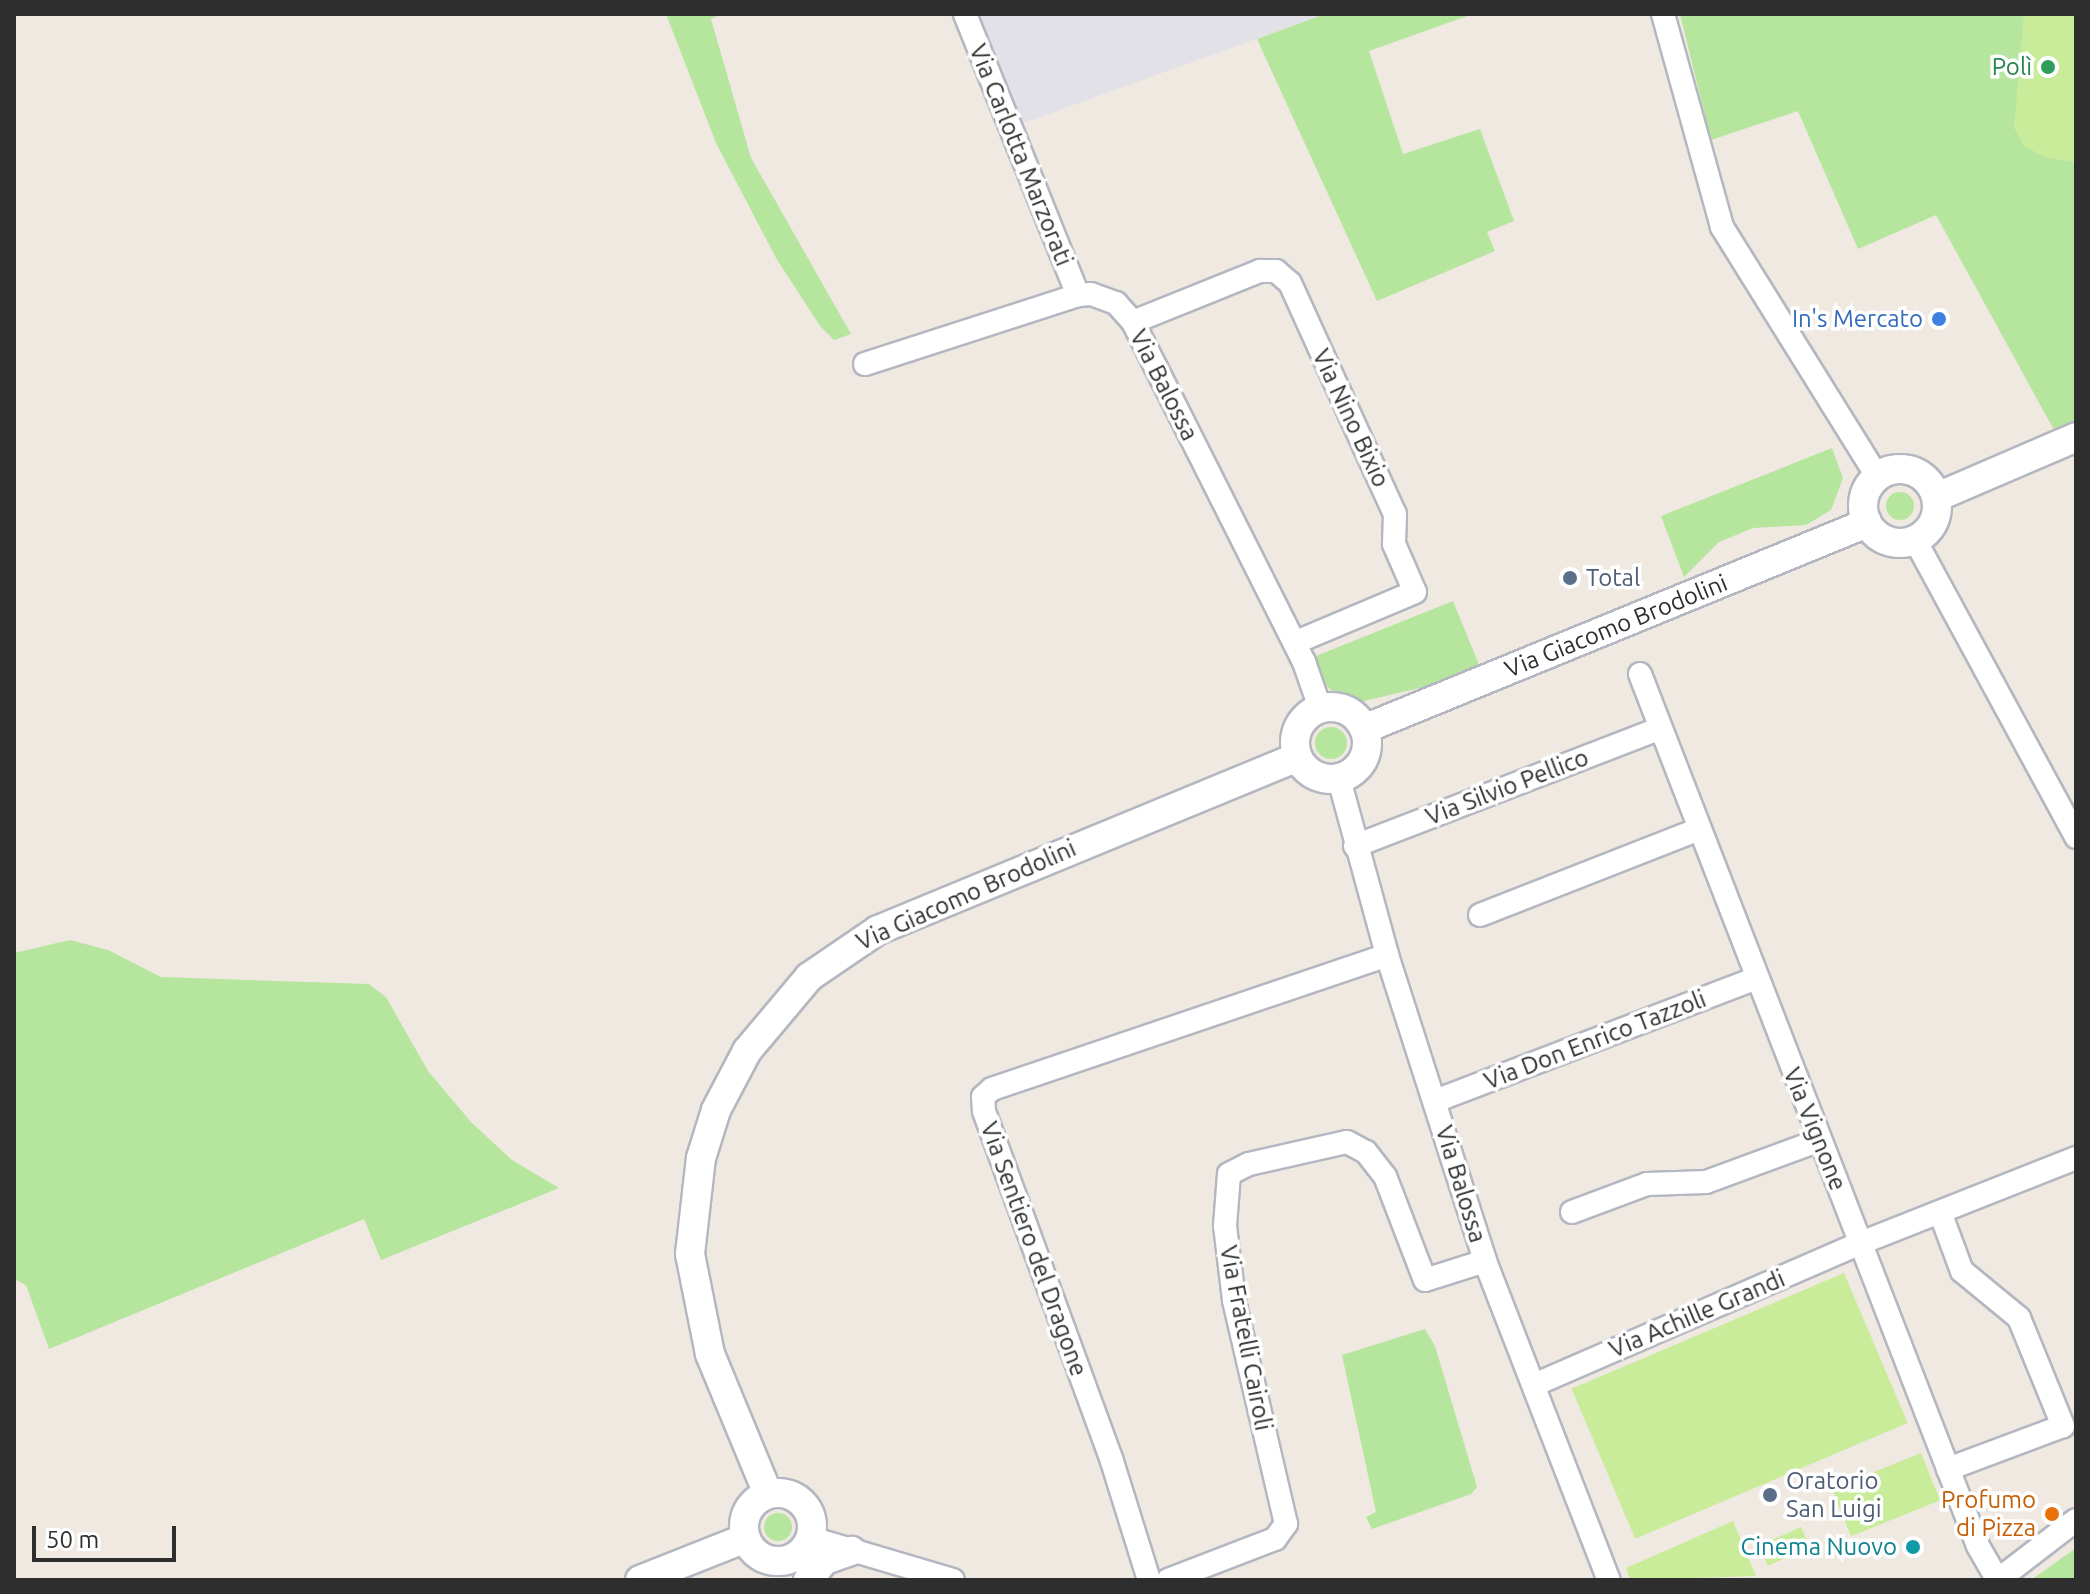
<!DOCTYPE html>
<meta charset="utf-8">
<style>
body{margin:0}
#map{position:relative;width:2090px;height:1594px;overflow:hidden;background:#efe9e1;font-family:Ubuntu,sans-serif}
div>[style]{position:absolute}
.industrial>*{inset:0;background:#e3e1e8}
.green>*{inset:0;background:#b6e59e}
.round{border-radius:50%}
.pitch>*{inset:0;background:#c9ec9a;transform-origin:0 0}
.roads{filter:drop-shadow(2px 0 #b4b7c1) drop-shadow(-2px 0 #b4b7c1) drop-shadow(0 2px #b4b7c1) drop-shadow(0 -2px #b4b7c1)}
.minor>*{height:22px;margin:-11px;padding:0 11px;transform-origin:11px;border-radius:11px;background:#fff}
.tertiary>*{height:28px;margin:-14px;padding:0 14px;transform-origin:14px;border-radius:14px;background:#fff}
.tertiary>.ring{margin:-14px;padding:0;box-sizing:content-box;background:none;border:28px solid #fff;border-radius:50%}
.dots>*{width:22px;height:22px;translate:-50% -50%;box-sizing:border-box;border:4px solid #fff;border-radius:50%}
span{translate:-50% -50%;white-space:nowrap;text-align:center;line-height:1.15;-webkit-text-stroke:7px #fff;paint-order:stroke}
.leisure-label{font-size:24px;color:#27864d}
.right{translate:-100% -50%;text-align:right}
.street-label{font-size:24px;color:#2e2e2e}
.shop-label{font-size:24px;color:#366cbe}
.service-label{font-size:24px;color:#4e5e75}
.left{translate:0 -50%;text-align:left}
.food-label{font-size:24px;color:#c56008}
.culture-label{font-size:24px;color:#0d838f}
.frame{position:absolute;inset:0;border:16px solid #2e2e2e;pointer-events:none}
.scale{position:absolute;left:32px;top:1526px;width:144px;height:36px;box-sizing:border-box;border:4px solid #2e2e2e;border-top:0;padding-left:10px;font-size:24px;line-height:28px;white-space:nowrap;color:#2e2e2e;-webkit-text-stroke:6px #fff;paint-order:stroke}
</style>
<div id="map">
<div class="industrial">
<div style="clip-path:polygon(973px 14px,1325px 14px,1018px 125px)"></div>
</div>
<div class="green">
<div style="clip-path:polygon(666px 14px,722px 14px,711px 19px,751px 158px,851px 334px,834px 340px,820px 326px,776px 258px,716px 143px)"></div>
<div style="clip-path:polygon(1325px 14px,1473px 14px,1369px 51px,1403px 154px,1480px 129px,1514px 221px,1487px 232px,1495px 251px,1377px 301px,1257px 39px)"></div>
<div style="clip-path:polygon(1680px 14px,2024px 14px,2027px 22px,2014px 127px,2024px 145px,2045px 157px,2076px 162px,2076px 420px,2054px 430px,1936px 215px,1858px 249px,1798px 111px,1711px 140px)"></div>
<div style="clip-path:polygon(1832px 448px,1843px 478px,1831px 510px,1806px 525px,1753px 528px,1719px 542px,1684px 577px,1661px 516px)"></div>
<div class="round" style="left:1886px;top:492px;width:28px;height:28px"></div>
<div style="clip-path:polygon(1453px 601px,1479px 665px,1428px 686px,1347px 705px,1327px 686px,1311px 658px)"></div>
<div class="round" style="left:1315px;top:727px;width:32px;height:32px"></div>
<div style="clip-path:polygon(70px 940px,108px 950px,161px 977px,369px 984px,386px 997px,428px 1071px,471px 1122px,512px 1160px,559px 1188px,381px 1260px,364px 1219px,49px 1349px,26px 1285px,14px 1279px,14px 953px)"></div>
<div style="clip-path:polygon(1425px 1329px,1435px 1346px,1477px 1487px,1471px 1494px,1372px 1529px,1366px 1517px,1376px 1512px,1342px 1355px)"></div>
<div class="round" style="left:764px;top:1513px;width:28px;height:28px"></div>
<div style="clip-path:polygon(2076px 1548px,2076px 1580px,2031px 1580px,2055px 1563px)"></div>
</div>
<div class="pitch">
<div style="clip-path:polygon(2024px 14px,2076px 14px,2076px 162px,2045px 157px,2024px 145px,2014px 127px)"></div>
<div style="left:1844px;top:1273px;width:163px;height:296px;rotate:67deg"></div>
<div style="left:1921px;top:1453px;width:51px;height:96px;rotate:68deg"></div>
<div style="clip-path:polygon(1733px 1521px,1756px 1576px,1630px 1580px,1626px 1568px)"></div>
<div style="left:1801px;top:1527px;width:22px;height:46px;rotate:66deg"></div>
</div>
<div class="roads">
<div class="minor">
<div style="left:965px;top:14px;width:303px;rotate:68.1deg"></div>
<div style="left:1663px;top:14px;width:221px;rotate:74.5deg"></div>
<div style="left:1722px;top:227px;width:293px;rotate:58.1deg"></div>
<div style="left:1133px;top:322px;width:137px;rotate:-21.9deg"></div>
<div style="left:1260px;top:271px;width:16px"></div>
<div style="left:1276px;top:271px;width:18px;rotate:41deg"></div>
<div style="left:1290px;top:283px;width:254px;rotate:65.6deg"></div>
<div style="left:1395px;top:514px;width:30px;rotate:92deg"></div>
<div style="left:1394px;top:544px;width:52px;rotate:66.4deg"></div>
<div style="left:1415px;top:592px;width:131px;rotate:157.1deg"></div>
<div style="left:865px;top:364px;width:224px;rotate:-17.9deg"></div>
<div style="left:1078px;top:295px;width:13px;rotate:-4deg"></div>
<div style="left:1091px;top:294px;width:27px;rotate:20deg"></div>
<div style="left:1116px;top:303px;width:25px;rotate:48deg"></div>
<div style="left:1133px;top:322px;width:381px;rotate:63.3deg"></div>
<div style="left:1304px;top:662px;width:49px;rotate:70.8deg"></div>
<div style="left:1915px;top:540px;width:338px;rotate:61.5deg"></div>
<div style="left:1640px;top:674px;width:935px;rotate:68.81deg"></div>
<div style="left:1978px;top:1546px;width:39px;rotate:60deg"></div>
<div style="left:1339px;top:779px;width:182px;rotate:74.7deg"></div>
<div style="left:1387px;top:955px;width:321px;rotate:72.2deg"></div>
<div style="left:1485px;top:1261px;width:342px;rotate:68.8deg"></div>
<div style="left:1355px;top:846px;width:326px;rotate:-21.1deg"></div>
<div style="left:1480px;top:915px;width:233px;rotate:-21.4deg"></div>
<div style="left:1435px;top:1101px;width:342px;rotate:-20.9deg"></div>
<div style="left:1572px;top:1212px;width:80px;rotate:-20.5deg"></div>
<div style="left:1647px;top:1184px;width:59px;rotate:-1.9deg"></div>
<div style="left:1706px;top:1182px;width:121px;rotate:-20.2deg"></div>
<div style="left:1940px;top:1212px;width:63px;rotate:69.6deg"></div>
<div style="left:1962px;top:1271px;width:74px;rotate:39.5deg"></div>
<div style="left:2019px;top:1318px;width:117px;rotate:67.8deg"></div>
<div style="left:2063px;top:1426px;width:123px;rotate:159.5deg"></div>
<div style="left:1534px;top:1385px;width:357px;rotate:-23.5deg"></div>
<div style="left:1861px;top:1243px;width:231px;rotate:-21.6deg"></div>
<div style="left:811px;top:1538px;width:148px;rotate:16.5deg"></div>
<div style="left:1149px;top:1580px;width:125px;rotate:-107.3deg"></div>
<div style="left:1112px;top:1461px;width:373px;rotate:-110.1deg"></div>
<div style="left:984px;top:1111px;width:14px;rotate:-94deg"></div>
<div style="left:983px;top:1097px;width:12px;rotate:-42deg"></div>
<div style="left:992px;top:1089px;width:417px;rotate:-18.7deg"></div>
<div style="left:1168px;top:1580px;width:115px;rotate:-21deg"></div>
<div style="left:1275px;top:1539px;width:19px;rotate:-54deg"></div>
<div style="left:1286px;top:1524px;width:230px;rotate:-103.1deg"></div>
<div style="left:1234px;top:1300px;width:75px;rotate:-96.9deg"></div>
<div style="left:1225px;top:1226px;width:52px;rotate:-85.6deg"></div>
<div style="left:1229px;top:1174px;width:22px;rotate:-27deg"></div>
<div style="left:1249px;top:1164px;width:100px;rotate:-12.7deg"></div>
<div style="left:1347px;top:1142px;width:21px;rotate:28deg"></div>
<div style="left:1366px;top:1152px;width:31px;rotate:52deg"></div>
<div style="left:1385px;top:1176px;width:111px;rotate:69deg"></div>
<div style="left:1425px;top:1280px;width:63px;rotate:-17.6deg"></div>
<div style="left:1998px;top:1580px;width:98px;rotate:-37.6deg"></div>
</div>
<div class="tertiary">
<div class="ring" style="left:1863px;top:469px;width:46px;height:46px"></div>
<div style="left:1937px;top:497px;width:151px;rotate:-23.3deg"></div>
<div class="ring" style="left:1295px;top:707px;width:44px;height:44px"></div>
<div style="left:1364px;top:729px;width:544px;rotate:-22.27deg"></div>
<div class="ring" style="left:744px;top:1493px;width:40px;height:40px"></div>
<div style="left:768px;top:1494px;width:152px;rotate:-112.5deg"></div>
<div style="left:710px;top:1354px;width:102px;rotate:-101.3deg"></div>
<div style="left:690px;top:1254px;width:97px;rotate:-83.5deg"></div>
<div style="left:701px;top:1158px;width:50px;rotate:-72.6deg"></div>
<div style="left:716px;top:1110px;width:67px;rotate:-62.3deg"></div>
<div style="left:747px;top:1051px;width:97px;rotate:-50deg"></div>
<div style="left:809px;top:977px;width:83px;rotate:-34.3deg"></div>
<div style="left:878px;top:930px;width:453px;rotate:-22.4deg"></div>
<div style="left:640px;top:1580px;width:114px;rotate:-21.6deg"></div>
<div style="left:808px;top:1580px;width:26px;rotate:-50deg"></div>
<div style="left:825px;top:1560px;width:28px;rotate:-19deg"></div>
</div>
</div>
<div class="dots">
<div style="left:2048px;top:67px;background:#2e9e5b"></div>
<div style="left:1939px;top:319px;background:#3f7fe0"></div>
<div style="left:1570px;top:578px;background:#5c6f8a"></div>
<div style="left:1770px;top:1495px;background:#5c6f8a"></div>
<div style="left:2052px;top:1514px;background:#e8710a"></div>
<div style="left:1913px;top:1547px;background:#0f9aa8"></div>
</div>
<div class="leisure-label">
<span class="right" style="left:2032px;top:67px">Polì</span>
</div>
<div class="street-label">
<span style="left:1021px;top:155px;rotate:68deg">Via Carlotta Marzorati</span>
<span style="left:1164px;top:385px;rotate:63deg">Via Balossa</span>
<span style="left:1351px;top:418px;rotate:65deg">Via Nino Bixio</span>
<span style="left:1616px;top:626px;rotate:-22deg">Via Giacomo Brodolini</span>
<span style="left:1507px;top:787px;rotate:-21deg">Via Silvio Pellico</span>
<span style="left:966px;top:895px;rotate:-24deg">Via Giacomo Brodolini</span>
<span style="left:1595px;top:1040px;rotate:-21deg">Via Don Enrico Tazzoli</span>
<span style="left:1815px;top:1129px;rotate:68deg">Via Vignone</span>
<span style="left:1461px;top:1184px;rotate:73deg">Via Balossa</span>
<span style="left:1034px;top:1249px;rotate:70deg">Via Sentiero del Dragone</span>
<span style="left:1697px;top:1314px;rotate:-23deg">Via Achille Grandi</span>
<span style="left:1246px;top:1338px;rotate:79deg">Via Fratelli Cairoli</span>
</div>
<div class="shop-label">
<span class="right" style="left:1923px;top:319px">In's Mercato</span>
</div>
<div class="service-label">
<span class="left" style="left:1586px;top:578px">Total</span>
<span class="left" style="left:1786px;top:1495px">Oratorio<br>San Luigi</span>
</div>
<div class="food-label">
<span class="right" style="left:2036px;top:1514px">Profumo<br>di Pizza</span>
</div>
<div class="culture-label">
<span class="right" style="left:1897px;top:1547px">Cinema Nuovo</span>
</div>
<div class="frame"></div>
<div class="scale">50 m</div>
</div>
